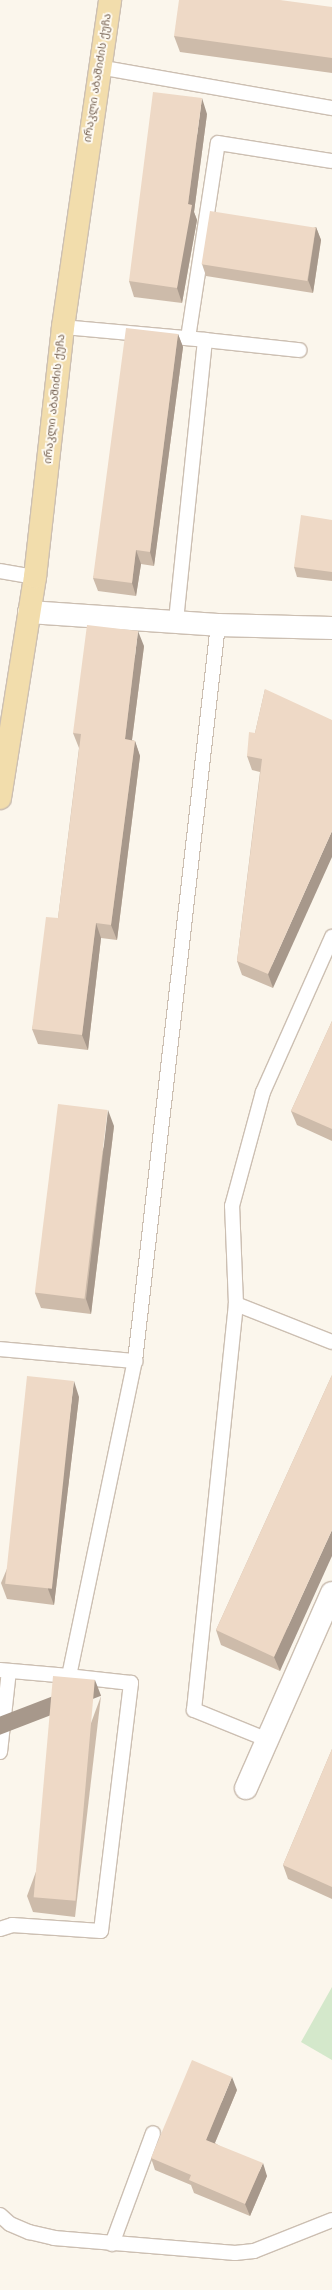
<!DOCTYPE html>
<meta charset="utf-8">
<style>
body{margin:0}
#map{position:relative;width:332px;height:2290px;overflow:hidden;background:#fbf6ec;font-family:"Work Sans","Noto Sans Georgian",sans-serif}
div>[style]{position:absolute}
.green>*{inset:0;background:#d4e8cb}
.roads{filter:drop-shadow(1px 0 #ccbfb2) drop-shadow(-1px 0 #ccbfb2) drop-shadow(0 1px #ccbfb2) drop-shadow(0 -1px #ccbfb2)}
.service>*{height:14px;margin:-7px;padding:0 7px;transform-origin:7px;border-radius:7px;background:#fff}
.minor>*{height:22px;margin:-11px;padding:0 11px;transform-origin:11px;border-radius:11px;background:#fff}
.primary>*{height:22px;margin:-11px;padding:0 11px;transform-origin:11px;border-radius:11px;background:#f2ddac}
.wall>*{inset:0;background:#cdbbaa}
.shaded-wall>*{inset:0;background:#a7988b;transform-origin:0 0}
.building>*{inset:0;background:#eed9c6;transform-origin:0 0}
span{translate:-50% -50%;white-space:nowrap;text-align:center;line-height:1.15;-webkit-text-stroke:4px #fefaf2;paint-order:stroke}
.street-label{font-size:11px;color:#746051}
</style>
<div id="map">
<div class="green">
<div style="clip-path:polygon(332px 1987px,332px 2060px,301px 2042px)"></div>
</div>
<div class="roads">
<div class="service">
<div style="left:99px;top:67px;width:237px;rotate:10deg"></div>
<div style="left:63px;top:327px;width:143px;rotate:5.2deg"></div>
<div style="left:205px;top:340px;width:283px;rotate:95.9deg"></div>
<div style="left:188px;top:338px;width:197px;rotate:-81.3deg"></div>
<div style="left:218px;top:143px;width:115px;rotate:9deg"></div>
<div style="left:205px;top:340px;width:95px;rotate:6.1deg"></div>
<div style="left:0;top:571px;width:36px;rotate:10deg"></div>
<div style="left:236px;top:1304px;width:98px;rotate:-92.3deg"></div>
<div style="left:232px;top:1206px;width:118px;rotate:-74.8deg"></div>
<div style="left:263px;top:1092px;width:170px;rotate:-66deg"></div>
<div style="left:0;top:1349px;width:136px;rotate:5.1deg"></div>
<div style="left:0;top:1670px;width:69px;rotate:5deg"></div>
<div style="left:69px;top:1676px;width:322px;rotate:-78.2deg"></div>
<div style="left:135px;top:1361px;width:741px;rotate:-83.57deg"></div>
<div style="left:268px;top:1740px;width:80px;rotate:-157.9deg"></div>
<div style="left:194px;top:1710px;width:408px;rotate:-84.1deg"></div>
<div style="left:236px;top:1304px;width:103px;rotate:21.6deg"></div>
<div style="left:0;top:1752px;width:81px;rotate:-83.7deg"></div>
<div style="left:0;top:1929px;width:13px;rotate:-18deg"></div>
<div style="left:12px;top:1925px;width:89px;rotate:3.9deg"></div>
<div style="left:101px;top:1931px;width:250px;rotate:-83.1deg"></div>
<div style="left:131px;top:1683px;width:62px;rotate:-173.6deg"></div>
<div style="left:0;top:2215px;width:13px;rotate:42deg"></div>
<div style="left:10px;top:2224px;width:21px;rotate:23deg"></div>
<div style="left:29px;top:2232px;width:26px;rotate:13deg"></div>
<div style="left:54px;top:2238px;width:182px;rotate:4.7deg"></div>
<div style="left:235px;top:2253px;width:19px;rotate:-6deg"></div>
<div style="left:254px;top:2251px;width:84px;rotate:-21.7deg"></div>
<div style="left:112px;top:2244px;width:118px;rotate:-69.7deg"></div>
</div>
<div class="minor">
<div style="left:29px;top:612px;width:189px;rotate:3.9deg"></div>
<div style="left:218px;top:625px;width:114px;rotate:1.5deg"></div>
<div style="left:246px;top:1788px;width:213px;rotate:-66.2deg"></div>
</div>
<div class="primary">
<div style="left:0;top:798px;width:224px;rotate:-81deg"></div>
<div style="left:35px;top:577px;width:252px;rotate:-83.6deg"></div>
<div style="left:63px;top:327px;width:330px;rotate:-81.8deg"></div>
</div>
</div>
<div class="wall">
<div style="clip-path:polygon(332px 7px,332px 73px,180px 52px,174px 36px)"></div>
<div style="clip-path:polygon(207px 114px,194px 212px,197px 220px,182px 303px,134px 297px,129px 281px)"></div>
<div style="clip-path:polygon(316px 227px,321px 240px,313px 293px,206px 276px,202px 264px)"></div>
<div style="clip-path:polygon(178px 334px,183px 347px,154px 566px,141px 564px,136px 596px,98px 591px,93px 578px)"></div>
<div style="clip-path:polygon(332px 520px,332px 581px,297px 577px,294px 567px)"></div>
<div style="clip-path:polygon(144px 646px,132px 740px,135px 741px,140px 756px,117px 940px,101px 938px,88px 1050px,38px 1044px,32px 1029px,58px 918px,79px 748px,73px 733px)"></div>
<div style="clip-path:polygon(265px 689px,273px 988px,242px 975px,237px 961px,260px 772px,252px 770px,247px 756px,255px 733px)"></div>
<div style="clip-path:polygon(332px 1021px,332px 1141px,297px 1125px,291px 1111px)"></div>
<div style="clip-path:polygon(114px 1126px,91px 1314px,41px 1308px,35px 1293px)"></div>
<div style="clip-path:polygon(332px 1375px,280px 1671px,221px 1645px,216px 1630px)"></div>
<div style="clip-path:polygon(79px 1397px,54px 1605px,7px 1599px,1px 1583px)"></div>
<div style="clip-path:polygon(101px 1696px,75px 1917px,33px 1912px,27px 1896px)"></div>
<div style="clip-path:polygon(332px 1749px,332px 1899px,288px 1879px,283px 1865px)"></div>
<div style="clip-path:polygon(237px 2090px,215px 2143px,267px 2176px,250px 2216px,194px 2193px,191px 2185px,155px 2170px,151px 2158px)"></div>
</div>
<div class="shaded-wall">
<div style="clip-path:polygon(202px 98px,207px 114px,194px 212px,197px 220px,182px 303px,177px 288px)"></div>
<div style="clip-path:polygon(316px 227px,321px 240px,313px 293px,308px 280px)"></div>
<div style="clip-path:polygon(178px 334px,183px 347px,154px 566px,150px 552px)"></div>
<div style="clip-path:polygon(136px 550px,141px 564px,136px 596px,132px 583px)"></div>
<div style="clip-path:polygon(138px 631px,144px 646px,130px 755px,125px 739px)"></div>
<div style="clip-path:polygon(135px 741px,140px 756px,117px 940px,111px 925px)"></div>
<div style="clip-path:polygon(332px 831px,332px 857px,273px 988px,268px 974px)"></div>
<div style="clip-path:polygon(96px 923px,101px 938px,88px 1050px,82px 1035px)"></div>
<div style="clip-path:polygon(108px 1110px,114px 1126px,91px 1314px,86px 1299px)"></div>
<div style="clip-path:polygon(74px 1381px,79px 1397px,54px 1605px,48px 1589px)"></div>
<div style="clip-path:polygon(332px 1530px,332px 1556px,280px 1671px,274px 1657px)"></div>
<div style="left:95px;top:1680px;width:17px;height:223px;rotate:69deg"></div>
<div style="clip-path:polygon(232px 2077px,237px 2090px,211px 2152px,206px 2140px)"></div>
<div style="clip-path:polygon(263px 2163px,267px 2176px,250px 2216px,245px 2204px)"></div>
</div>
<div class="building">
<div style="clip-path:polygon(179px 0,280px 0,332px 7px,332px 58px,174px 36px)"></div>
<div style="clip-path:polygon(153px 92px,202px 98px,188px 204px,192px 205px,177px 288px,129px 281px)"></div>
<div style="left:210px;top:211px;width:107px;height:54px;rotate:9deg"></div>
<div style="clip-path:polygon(126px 328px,178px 334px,150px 552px,136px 550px,132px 583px,93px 578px)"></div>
<div style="clip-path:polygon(301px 515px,332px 520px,332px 572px,294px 567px)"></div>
<div style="clip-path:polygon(87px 625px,138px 631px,125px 739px,135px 741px,111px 925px,96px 923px,82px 1035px,32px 1029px,46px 917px,58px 918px,81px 734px,73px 733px)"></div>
<div style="clip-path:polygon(265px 689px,332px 720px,332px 831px,268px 974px,237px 961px,262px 759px,247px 756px,249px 732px,255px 733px)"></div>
<div style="clip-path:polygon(332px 1021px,332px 1129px,291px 1111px)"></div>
<div style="left:58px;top:1104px;width:50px;height:190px;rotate:7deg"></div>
<div style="clip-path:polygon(332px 1375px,332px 1530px,274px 1657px,216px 1630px)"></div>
<div style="left:27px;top:1376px;width:47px;height:209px;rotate:6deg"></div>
<div style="left:53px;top:1676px;width:42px;height:222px;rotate:5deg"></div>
<div style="clip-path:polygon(332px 1749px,332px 1887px,283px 1865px)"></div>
<div style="clip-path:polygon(192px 2060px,232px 2077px,206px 2140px,263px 2163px,245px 2204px,189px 2180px,191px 2175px,151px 2158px)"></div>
</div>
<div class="street-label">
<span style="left:98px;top:78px;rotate:-81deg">ირაკლი აბაშიძის ქუჩა</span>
<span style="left:55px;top:399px;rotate:-84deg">ირაკლი აბაშიძის ქუჩა</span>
</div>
</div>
